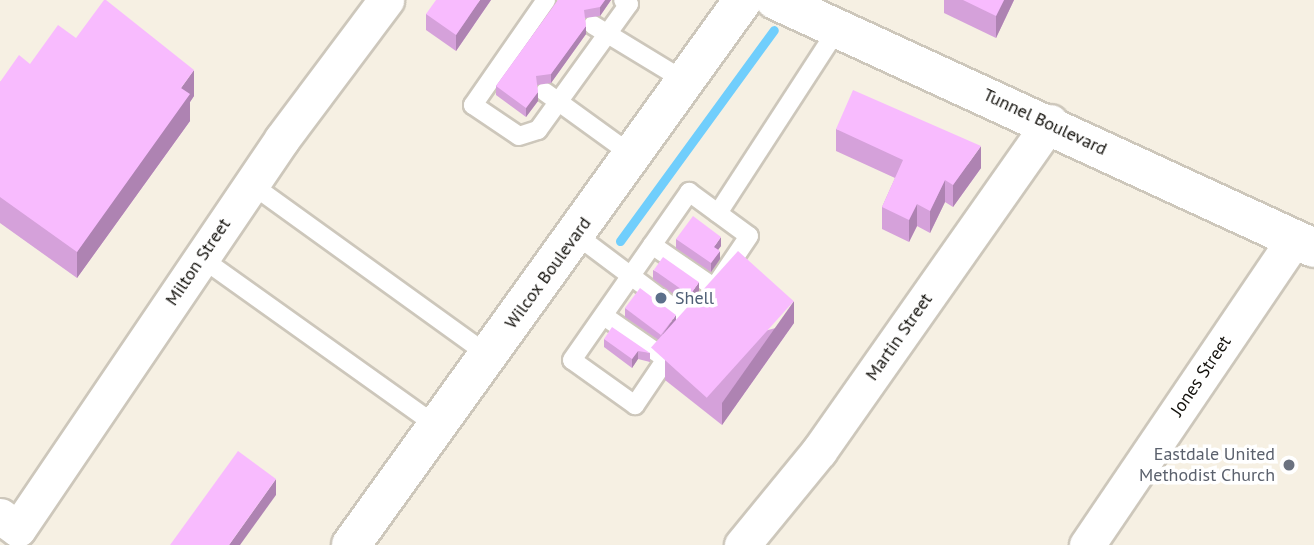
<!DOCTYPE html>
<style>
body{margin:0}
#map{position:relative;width:1314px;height:545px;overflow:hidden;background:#f6f0e3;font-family:"PT Sans",sans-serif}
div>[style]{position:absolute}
.stream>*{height:9px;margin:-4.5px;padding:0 4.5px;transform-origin:4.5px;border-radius:4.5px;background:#70cefc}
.roads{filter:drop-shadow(2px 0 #cdc7bb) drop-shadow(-2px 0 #cdc7bb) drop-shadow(0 2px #cdc7bb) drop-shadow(0 -2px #cdc7bb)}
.service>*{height:18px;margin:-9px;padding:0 9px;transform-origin:9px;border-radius:9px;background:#fff}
.minor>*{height:35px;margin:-17.5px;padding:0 17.5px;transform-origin:17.5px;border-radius:17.5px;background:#fff}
.secondary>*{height:38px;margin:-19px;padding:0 19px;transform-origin:19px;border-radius:19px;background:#fff}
.wall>*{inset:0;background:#d5a1da}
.shaded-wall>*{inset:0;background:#ae83b2}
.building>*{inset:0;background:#f8bbfe;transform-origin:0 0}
.dots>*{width:19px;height:19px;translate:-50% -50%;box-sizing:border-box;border:4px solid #fff;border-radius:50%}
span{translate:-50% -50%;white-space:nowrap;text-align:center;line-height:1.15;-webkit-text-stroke:7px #fff;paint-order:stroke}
.street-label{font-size:18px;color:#13110c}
.service-label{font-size:18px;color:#4e5e75}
.left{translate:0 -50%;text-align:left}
.worship-label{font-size:18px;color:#5b616d}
.right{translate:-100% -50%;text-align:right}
</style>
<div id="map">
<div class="stream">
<div style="left:620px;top:241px;width:261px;rotate:-53.9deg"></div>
</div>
<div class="roads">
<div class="service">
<div style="left:546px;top:0;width:128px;rotate:124.8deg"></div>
<div style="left:473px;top:105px;width:55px;rotate:34deg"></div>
<div style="left:519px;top:136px;width:20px;rotate:-18deg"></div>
<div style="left:538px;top:130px;width:155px;rotate:-54.2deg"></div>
<div style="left:629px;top:4px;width:7px;rotate:-146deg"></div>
<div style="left:593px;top:25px;width:108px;rotate:31.3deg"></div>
<div style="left:545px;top:92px;width:107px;rotate:35.9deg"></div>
<div style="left:251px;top:184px;width:292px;rotate:35.8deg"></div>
<div style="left:689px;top:192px;width:74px;rotate:36.3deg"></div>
<div style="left:749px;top:236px;width:204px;rotate:124deg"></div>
<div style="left:635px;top:405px;width:77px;rotate:-144.5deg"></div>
<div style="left:572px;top:360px;width:205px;rotate:-55.1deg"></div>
<div style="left:718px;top:213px;width:221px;rotate:-57deg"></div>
<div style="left:575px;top:234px;width:146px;rotate:36.9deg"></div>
<div style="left:652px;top:245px;width:76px;rotate:34.3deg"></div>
<div style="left:200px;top:257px;width:291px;rotate:35.5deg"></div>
<div style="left:604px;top:316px;width:75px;rotate:34.7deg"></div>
</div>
<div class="minor">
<div style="left:0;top:516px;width:22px;rotate:36deg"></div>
<div style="left:18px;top:529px;width:471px;rotate:-55.9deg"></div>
<div style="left:282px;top:139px;width:174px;rotate:-53.2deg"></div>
<div style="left:742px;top:545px;width:122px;rotate:-50.7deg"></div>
<div style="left:819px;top:451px;width:402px;rotate:-54.9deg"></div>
<div style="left:1087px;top:545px;width:366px;rotate:-55.9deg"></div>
</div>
<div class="secondary">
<div style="left:775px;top:0;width:593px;rotate:24.71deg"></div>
<div style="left:351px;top:545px;width:671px;rotate:-54.27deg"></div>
</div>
</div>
<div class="wall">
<div style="clip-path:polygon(491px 0,456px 51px,426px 30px,426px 14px)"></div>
<div style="clip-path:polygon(558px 0,611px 0,600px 16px,585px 18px,586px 34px,551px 83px,537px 85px,538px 101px,526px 117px,496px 95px,496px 86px)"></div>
<div style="clip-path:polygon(944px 0,1014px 0,996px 38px,944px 13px)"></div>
<div style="clip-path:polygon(30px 64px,194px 96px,190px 102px,190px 121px,77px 278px,0 223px,0 82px)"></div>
<div style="clip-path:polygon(836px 129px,981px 168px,953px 207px,945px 202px,930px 233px,917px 226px,909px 242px,882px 229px,882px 207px,895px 178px,836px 151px)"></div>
<div style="clip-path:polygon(676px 239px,721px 246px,718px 250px,720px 259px,711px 272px,676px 248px)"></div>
<div style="clip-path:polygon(653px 270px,699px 291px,689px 305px,653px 279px)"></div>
<div style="clip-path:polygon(625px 308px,676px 324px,663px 343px,625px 317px)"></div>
<div style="clip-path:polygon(794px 323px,722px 425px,665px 380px,665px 358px)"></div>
<div style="clip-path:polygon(604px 339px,650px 353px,650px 362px,638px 359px,632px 368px,604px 347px)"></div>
</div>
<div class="shaded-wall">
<div style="clip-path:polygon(480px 0,491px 0,456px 51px,456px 35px)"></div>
<div style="clip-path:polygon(605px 0,611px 0,600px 16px,600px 7px)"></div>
<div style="clip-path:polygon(1004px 0,1014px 0,996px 38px,996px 16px)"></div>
<div style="clip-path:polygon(586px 26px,586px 34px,551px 83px,551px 74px)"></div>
<div style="clip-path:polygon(194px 70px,194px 96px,190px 102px,190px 121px,77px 278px,77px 252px,181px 88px)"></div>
<div style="clip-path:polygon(538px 92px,538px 101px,526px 117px,526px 108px)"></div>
<div style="clip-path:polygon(981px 146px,981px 168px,953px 207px,953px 185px)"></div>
<div style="clip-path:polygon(945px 180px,945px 202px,930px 233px,930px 211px)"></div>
<div style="clip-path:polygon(917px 204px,917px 226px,909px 242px,909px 220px)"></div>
<div style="clip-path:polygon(721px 237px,721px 246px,714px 255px,714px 247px)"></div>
<div style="clip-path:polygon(720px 251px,720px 259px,711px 272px,711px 263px)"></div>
<div style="clip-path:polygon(699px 282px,699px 291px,689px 305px,689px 297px)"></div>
<div style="clip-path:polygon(794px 301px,794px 323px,722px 425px,722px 403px)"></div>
<div style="clip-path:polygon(676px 315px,676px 324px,663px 343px,663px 334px)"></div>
<div style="clip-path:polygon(638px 351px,638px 359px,632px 368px,632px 359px)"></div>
<div style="clip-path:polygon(276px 479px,276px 495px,240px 545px,229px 545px)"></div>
</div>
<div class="building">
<div style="clip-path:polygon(104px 0,106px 0,194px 70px,181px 88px,190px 94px,77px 252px,0 197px,0 82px,19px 55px,30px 64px,58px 25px,76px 38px)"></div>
<div style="clip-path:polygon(436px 0,480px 0,456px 35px,426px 14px)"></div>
<div style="clip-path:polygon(558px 0,605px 0,600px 7px,584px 10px,586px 26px,551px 74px,536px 76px,538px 92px,526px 108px,496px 86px)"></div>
<div style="clip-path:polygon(963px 0,1004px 0,996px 16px)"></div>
<div style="clip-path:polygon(853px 90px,981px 146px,953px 185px,945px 180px,930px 211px,917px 204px,909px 220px,882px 207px,903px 160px,836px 129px)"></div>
<div style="clip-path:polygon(693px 216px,721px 237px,714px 247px,720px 251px,711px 263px,676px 239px)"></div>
<div style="left:738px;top:251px;width:75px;height:130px;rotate:42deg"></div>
<div style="left:663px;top:257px;width:44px;height:16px;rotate:35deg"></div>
<div style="left:640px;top:288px;width:45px;height:25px;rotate:37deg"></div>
<div style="clip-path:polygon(612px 327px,650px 353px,638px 351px,632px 359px,604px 339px)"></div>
<div style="clip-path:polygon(238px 451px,276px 479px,229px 545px,170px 545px)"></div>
</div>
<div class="dots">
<div style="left:661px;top:298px;background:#5c6f8a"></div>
<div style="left:1289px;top:465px;background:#6b7280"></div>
</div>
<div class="street-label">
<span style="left:1045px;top:122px;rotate:25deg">Tunnel Boulevard</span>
<span style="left:198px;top:262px;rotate:-56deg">Milton Street</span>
<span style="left:548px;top:273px;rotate:-54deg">Wilcox Boulevard</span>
<span style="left:899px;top:337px;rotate:-55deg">Martin Street</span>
<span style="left:1201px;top:376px;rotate:-56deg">Jones Street</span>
</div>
<div class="service-label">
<span class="left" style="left:675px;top:298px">Shell</span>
</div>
<div class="worship-label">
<span class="right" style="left:1275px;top:465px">Eastdale United<br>Methodist Church</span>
</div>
</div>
